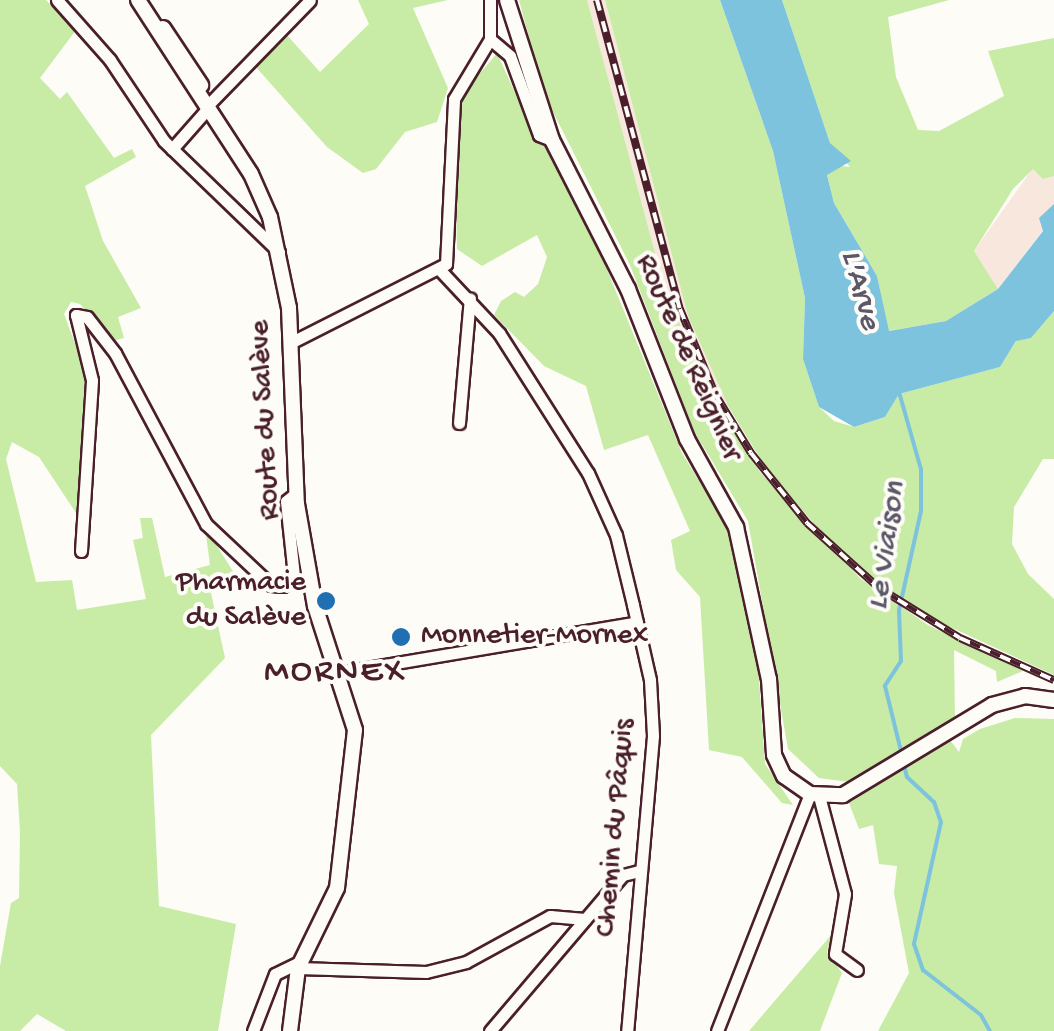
<!DOCTYPE html>
<meta charset="utf-8">
<style>
body{margin:0}
#map{position:relative;width:1054px;height:1031px;overflow:hidden;background:#fdfcf7;font-family:"Gochi Hand",sans-serif}
div>[style]{position:absolute}
.built>*{inset:0;background:#f7e7dc}
.green>*{inset:0;background:#c8eba5}
.water>*{inset:0;background:#7dc3de}
.stream>*{height:4px;margin:-2px;padding:0 2px;transform-origin:2px;border-radius:2px;background:#7dc3de}
.roads{filter:drop-shadow(2px 0 #4a1f2b) drop-shadow(-2px 0 #4a1f2b) drop-shadow(0 2px #4a1f2b) drop-shadow(0 -2px #4a1f2b)}
.minor>*{height:11px;margin:-5.5px;padding:0 5.5px;transform-origin:5.5px;border-radius:5.5px;background:#fdfcf7}
.major>*{height:14px;margin:-7px;padding:0 7px;transform-origin:7px;border-radius:7px;background:#fdfcf7}
.rail>*{height:8px;margin-top:-4px;transform-origin:0;background:repeating-linear-gradient(90deg,#fdfcf7 0 11px,#4a1f2b 0 22px);box-sizing:border-box;border-block:2px solid #4a1f2b}
.dots>*{width:28px;height:28px;translate:-50% -50%;box-sizing:border-box;border:5px solid #fdfcf7;border-radius:50%}
span{translate:-50% -50%;white-space:nowrap;text-align:center;line-height:1.15;-webkit-text-stroke:8px #fdfcf7;paint-order:stroke}
.street-label{font-size:30px;color:#4a1f2b}
.poi-label{font-size:30px;color:#4a1f2b}
.right{translate:-100% -50%;text-align:right}
.left{translate:0 -50%;text-align:left}
.water-label{font-size:32px;color:#5c586a;font-style:italic}
.quarter-label{font-size:35px;color:#4a1f2b;letter-spacing:2.5px}
</style>
<div id="map">
<div class="built">
<div style="clip-path:polygon(587px 0,605px 0,688px 316px,728px 406px,720px 411px,664px 286px)"></div>
<div style="clip-path:polygon(1033px 168px,1043px 179px,1054px 176px,1054px 204px,1040px 218px,1043px 230px,998px 289px,974px 251px)"></div>
</div>
<div class="green">
<div style="clip-path:polygon(0 0,46px 0,76px 30px,40px 78px,60px 99px,67px 92px,114px 158px,132px 149px,136px 157px,85px 186px,103px 241px,141px 308px,118px 317px,124px 338px,113px 341px,80px 304px,71px 302px,64px 314px,86px 373px,80px 519px,39px 457px,12px 442px,6px 459px,36px 582px,72px 580px,77px 610px,146px 599px,133px 540px,143px 538px,140px 518px,152px 518px,165px 577px,210px 565px,205px 527px,241px 584px,211px 593px,225px 658px,151px 735px,159px 906px,236px 924px,218px 1031px,66px 1031px,37px 1014px,20px 1031px,0 1031px,0 966px,11px 903px,19px 898px,20px 832px,17px 784px,0 766px)"></div>
<div style="clip-path:polygon(358px 0,448px 0,413px 8px,448px 88px,437px 122px,405px 132px,376px 169px,363px 173px,327px 147px,255px 66px,286px 34px,320px 72px,369px 24px)"></div>
<div style="clip-path:polygon(519px 0,587px 0,664px 286px,703px 378px,760px 472px,861px 579px,928px 625px,1023px 671px,997px 682px,996px 671px,954px 650px,955px 721px,856px 783px,819px 778px,788px 749px,748px 521px,694px 431px,630px 265px,543px 92px)"></div>
<div style="clip-path:polygon(605px 0,720px 0,773px 151px,805px 298px,803px 359px,819px 407px,834px 421px,854px 427px,885px 417px,899px 394px,1000px 367px,1017px 340px,1031px 338px,1054px 311px,1054px 459px,1043px 459px,1014px 507px,1012px 544px,1028px 574px,1054px 599px,1054px 675px,933px 619px,885px 588px,822px 533px,766px 468px,728px 406px,688px 316px)"></div>
<div style="clip-path:polygon(782px 0,949px 0,888px 17px,896px 77px,918px 130px,939px 131px,1004px 96px,988px 51px,1054px 38px,1054px 176px,1043px 179px,1033px 169px,1013px 189px,974px 251px,998px 289px,946px 321px,888px 331px,877px 276px,834px 203px,827px 175px,834px 165px,850px 167px,830px 143px)"></div>
<div style="clip-path:polygon(497px 53px,536px 139px,550px 151px,599px 250px,682px 453px,727px 527px,758px 666px,765px 764px,793px 805px,782px 803px,742px 757px,709px 750px,700px 597px,676px 570px,671px 540px,690px 531px,648px 435px,604px 450px,586px 386px,544px 366px,494px 315px,501px 301px,515px 292px,524px 297px,538px 284px,547px 257px,537px 235px,482px 266px,457px 249px,455px 147px,462px 95px)"></div>
<div style="clip-path:polygon(1015px 718px,1054px 719px,1054px 1031px,878px 1031px,909px 973px,894px 893px,897px 866px,879px 864px,873px 825px,859px 829px,849px 803px,950px 740px,959px 752px,963px 739px,980px 729px)"></div>
<div style="clip-path:polygon(832px 934px,827px 952px,842px 973px,820px 1031px,749px 1031px)"></div>
</div>
<div class="water">
<div style="clip-path:polygon(720px 0,782px 0,830px 143px,851px 161px,827px 175px,834px 203px,877px 276px,889px 331px,946px 321px,998px 289px,1043px 231px,1039px 218px,1054px 204px,1054px 311px,1031px 338px,1016px 341px,1000px 367px,899px 394px,885px 417px,854px 427px,819px 407px,803px 359px,805px 298px,773px 151px)"></div>
</div>
<div class="stream">
<div style="left:899px;top:392px;width:80px;rotate:74.1deg"></div>
<div style="left:921px;top:469px;width:42px;rotate:90deg"></div>
<div style="left:921px;top:511px;width:101px;rotate:102.5deg"></div>
<div style="left:899px;top:610px;width:51px;rotate:87.8deg"></div>
<div style="left:901px;top:661px;width:30px;rotate:123deg"></div>
<div style="left:885px;top:686px;width:71px;rotate:76.2deg"></div>
<div style="left:904px;top:765px;width:12px;rotate:76deg"></div>
<div style="left:907px;top:777px;width:37px;rotate:43deg"></div>
<div style="left:934px;top:802px;width:21px;rotate:71deg"></div>
<div style="left:941px;top:822px;width:125px;rotate:102.5deg"></div>
<div style="left:914px;top:944px;width:28px;rotate:71deg"></div>
<div style="left:923px;top:970px;width:73px;rotate:37.8deg"></div>
<div style="left:981px;top:1015px;width:18px;rotate:61deg"></div>
</div>
<div class="roads">
<div class="minor">
<div style="left:57px;top:0;width:80px;rotate:48.5deg"></div>
<div style="left:110px;top:60px;width:97px;rotate:56.3deg"></div>
<div style="left:164px;top:141px;width:160px;rotate:44deg"></div>
<div style="left:490px;top:39px;width:39px;rotate:-90deg"></div>
<div style="left:208px;top:105px;width:146px;rotate:-45.8deg"></div>
<div style="left:172px;top:149px;width:56px;rotate:-48.6deg"></div>
<div style="left:439px;top:269px;width:88px;rotate:46.8deg"></div>
<div style="left:499px;top:333px;width:166px;rotate:57.6deg"></div>
<div style="left:588px;top:473px;width:68px;rotate:65.7deg"></div>
<div style="left:616px;top:535px;width:72px;rotate:76.3deg"></div>
<div style="left:633px;top:605px;width:77px;rotate:77.2deg"></div>
<div style="left:650px;top:680px;width:56px;rotate:86.9deg"></div>
<div style="left:653px;top:736px;width:296px;rotate:95deg"></div>
<div style="left:290px;top:343px;width:175px;rotate:-26.9deg"></div>
<div style="left:446px;top:264px;width:165px;rotate:-87.2deg"></div>
<div style="left:454px;top:99px;width:70px;rotate:-59deg"></div>
<div style="left:490px;top:39px;width:26px;rotate:40deg"></div>
<div style="left:510px;top:56px;width:84px;rotate:69.8deg"></div>
<div style="left:539px;top:135px;width:14px;rotate:21deg"></div>
<div style="left:459px;top:423px;width:125px;rotate:-85deg"></div>
<div style="left:81px;top:551px;width:171px;rotate:-86.3deg"></div>
<div style="left:92px;top:380px;width:67px;rotate:-103.8deg"></div>
<div style="left:76px;top:315px;width:11px;rotate:10deg"></div>
<div style="left:87px;top:317px;width:46px;rotate:52.1deg"></div>
<div style="left:115px;top:353px;width:194px;rotate:62deg"></div>
<div style="left:206px;top:524px;width:89px;rotate:43.2deg"></div>
<div style="left:271px;top:585px;width:12px;rotate:5deg"></div>
<div style="left:283px;top:586px;width:15px;rotate:-42deg"></div>
<div style="left:294px;top:576px;width:75px;rotate:-96.1deg"></div>
<div style="left:286px;top:501px;width:11px;rotate:-38deg"></div>
<div style="left:337px;top:673px;width:304px;rotate:-9.6deg"></div>
<div style="left:819px;top:796px;width:101px;rotate:75.1deg"></div>
<div style="left:845px;top:894px;width:61px;rotate:99.5deg"></div>
<div style="left:835px;top:954px;width:27px;rotate:36deg"></div>
<div style="left:298px;top:968px;width:128px;rotate:1.8deg"></div>
<div style="left:426px;top:972px;width:41px;rotate:-14deg"></div>
<div style="left:466px;top:962px;width:96px;rotate:-28.7deg"></div>
<div style="left:550px;top:916px;width:35px;rotate:5deg"></div>
<div style="left:253px;top:1031px;width:61px;rotate:-68.9deg"></div>
<div style="left:275px;top:974px;width:28px;rotate:-26deg"></div>
<div style="left:490px;top:1031px;width:205px;rotate:-49.6deg"></div>
<div style="left:623px;top:875px;width:16px;rotate:-14deg"></div>
<div style="left:717px;top:1031px;width:255px;rotate:-68.6deg"></div>
</div>
<div class="major">
<div style="left:138px;top:0;width:207px;rotate:57deg"></div>
<div style="left:251px;top:174px;width:47px;rotate:66.2deg"></div>
<div style="left:270px;top:217px;width:93px;rotate:78.2deg"></div>
<div style="left:289px;top:308px;width:196px;rotate:87.7deg"></div>
<div style="left:297px;top:504px;width:104px;rotate:80deg"></div>
<div style="left:315px;top:606px;width:130px;rotate:72.1deg"></div>
<div style="left:355px;top:730px;width:159px;rotate:96.5deg"></div>
<div style="left:337px;top:888px;width:89px;rotate:116deg"></div>
<div style="left:298px;top:968px;width:64px;rotate:97.2deg"></div>
<div style="left:507px;top:0;width:147px;rotate:72.2deg"></div>
<div style="left:552px;top:140px;width:167px;rotate:63deg"></div>
<div style="left:628px;top:289px;width:161px;rotate:68.5deg"></div>
<div style="left:687px;top:439px;width:101px;rotate:60.9deg"></div>
<div style="left:736px;top:527px;width:156px;rotate:77.8deg"></div>
<div style="left:769px;top:679px;width:76px;rotate:86.2deg"></div>
<div style="left:774px;top:755px;width:23px;rotate:65deg"></div>
<div style="left:784px;top:776px;width:32px;rotate:35deg"></div>
<div style="left:810px;top:794px;width:33px;rotate:2deg"></div>
<div style="left:843px;top:795px;width:174px;rotate:-31.1deg"></div>
<div style="left:992px;top:705px;width:34px;rotate:-15deg"></div>
<div style="left:1025px;top:696px;width:29px;rotate:8deg"></div>
<div style="left:163px;top:28px;width:69px;rotate:56.3deg"></div>
</div>
</div>
<div class="rail">
<div style="left:597px;top:0;width:320px;rotate:75deg"></div>
<div style="left:680px;top:309px;width:92px;rotate:67.6deg"></div>
<div style="left:715px;top:394px;width:69px;rotate:58.6deg"></div>
<div style="left:751px;top:453px;width:90px;rotate:51.3deg"></div>
<div style="left:807px;top:523px;width:97px;rotate:42.1deg"></div>
<div style="left:879px;top:588px;width:95px;rotate:31.7deg"></div>
<div style="left:960px;top:638px;width:103px;rotate:24.1deg"></div>
</div>
<div class="dots">
<div style="left:326px;top:601px;background:#1f6fb2"></div>
<div style="left:401px;top:637px;background:#1f6fb2"></div>
</div>
<div class="street-label">
<span style="left:687px;top:358px;rotate:66deg">Route de Reignier</span>
<span style="left:267px;top:420px;rotate:-93deg">Route du Salève</span>
<span style="left:617px;top:828px;rotate:-85deg">Chemin du Pâquis</span>
</div>
<div class="poi-label">
<span class="right" style="left:306px;top:601px">Pharmacie<br>du Salève</span>
<span class="left" style="left:421px;top:637px">Monnetier-Mornex</span>
</div>
<div class="water-label">
<span style="left:859px;top:290px;rotate:75deg">L'Arve</span>
<span style="left:888px;top:546px;rotate:-82deg">Le Viaison</span>
</div>
<div class="quarter-label">
<span style="left:335px;top:673px">MORNEX</span>
</div>
</div>
